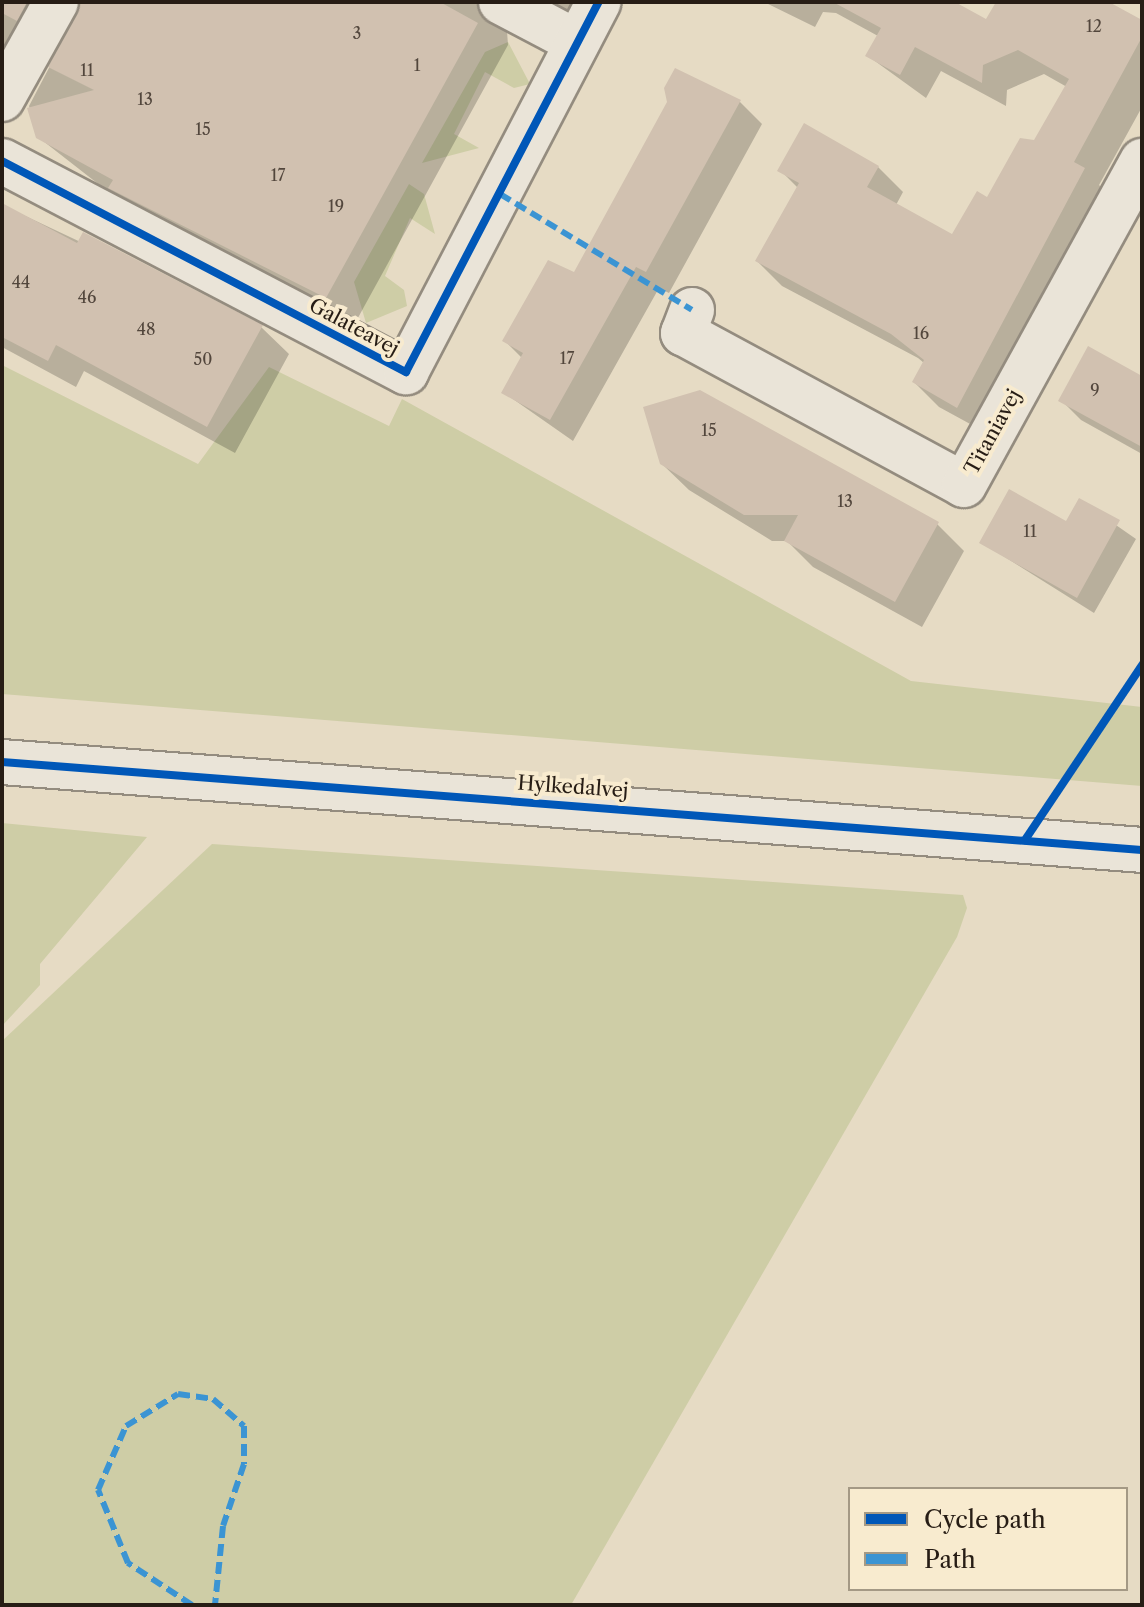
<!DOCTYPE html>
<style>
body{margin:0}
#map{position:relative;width:1144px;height:1607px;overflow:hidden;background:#e6dbc4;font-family:"Libre Caslon Text",serif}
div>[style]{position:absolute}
.green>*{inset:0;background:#cecda6}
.shadow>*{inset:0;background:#0003}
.building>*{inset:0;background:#d1c1b0}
.roads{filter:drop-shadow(2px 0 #948c7f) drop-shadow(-2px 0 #948c7f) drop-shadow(0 2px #948c7f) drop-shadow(0 -2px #948c7f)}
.minor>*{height:44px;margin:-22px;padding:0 22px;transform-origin:22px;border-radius:22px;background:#eae4d8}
.tertiary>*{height:44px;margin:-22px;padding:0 22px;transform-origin:22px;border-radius:22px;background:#eae4d8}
.quiet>*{height:6px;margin-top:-3px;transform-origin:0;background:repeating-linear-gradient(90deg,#3b94d3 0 12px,transparent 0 18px)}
.cycleway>*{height:8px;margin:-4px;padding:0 4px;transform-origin:4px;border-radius:4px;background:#0057b8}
span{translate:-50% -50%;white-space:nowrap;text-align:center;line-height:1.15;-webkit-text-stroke:8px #f8ebcf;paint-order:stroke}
.number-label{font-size:16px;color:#52463c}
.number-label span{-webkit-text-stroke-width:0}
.street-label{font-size:20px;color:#271d15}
.frame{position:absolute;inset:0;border:4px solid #271d15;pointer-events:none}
.legend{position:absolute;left:848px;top:1487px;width:280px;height:104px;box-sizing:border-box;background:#f8ebcf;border:2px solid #a49985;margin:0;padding:10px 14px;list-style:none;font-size:24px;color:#271d15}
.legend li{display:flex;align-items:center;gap:16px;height:40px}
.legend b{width:40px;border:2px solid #a49985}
</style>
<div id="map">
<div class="green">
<div style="clip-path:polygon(508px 42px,530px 84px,514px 88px,485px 72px,454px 134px,479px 148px,422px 163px,485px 52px)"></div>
<div style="clip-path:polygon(409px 184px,424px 194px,435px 234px,410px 218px,385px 276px,404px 290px,407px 306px,366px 323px,354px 282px)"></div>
<div style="clip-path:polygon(2px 365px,198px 464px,269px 367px,389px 426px,402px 399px,911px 681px,1142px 707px,1142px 786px,2px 694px)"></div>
<div style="clip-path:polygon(2px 823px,147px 837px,40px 964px,40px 985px,2px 1026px)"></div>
<div style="clip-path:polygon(212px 844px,963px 895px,967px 908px,957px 937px,571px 1605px,2px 1605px,2px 1041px)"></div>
</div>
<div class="shadow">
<div style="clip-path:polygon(2px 2px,532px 2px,506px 17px,508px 45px,354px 325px,138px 215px,38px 137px,29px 106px,81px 7px,70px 8px,2px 121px)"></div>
<div style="clip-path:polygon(535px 2px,593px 2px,560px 16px)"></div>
<div style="clip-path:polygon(764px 2px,951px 2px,987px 22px,998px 2px,1101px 2px,1142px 23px,1142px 107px,1099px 185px,1109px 195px,983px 431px,939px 407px,914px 382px,924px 363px,918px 358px,782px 286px,757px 261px,798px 188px,780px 170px,878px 167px,903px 192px,896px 205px,953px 237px,1035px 143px,1067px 87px,1044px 74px,1007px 90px,1006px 106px,941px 71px,926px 98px,868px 56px,878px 36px,836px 13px,823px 12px,815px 27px)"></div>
<div style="clip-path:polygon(677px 70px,740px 102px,762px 124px,669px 293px,659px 288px,573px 441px,503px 392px,522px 358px,505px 341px,575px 275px,669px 102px)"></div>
<div style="clip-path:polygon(2px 205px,261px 327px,289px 354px,235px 453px,84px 371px,76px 387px,2px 347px)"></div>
<div style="clip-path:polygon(1142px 378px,1142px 454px,1081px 420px,1061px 400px)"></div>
<div style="clip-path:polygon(661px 463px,937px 524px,964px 551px,922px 627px,813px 567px,787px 541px,772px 541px,689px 490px)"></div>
<div style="clip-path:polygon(1080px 500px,1136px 539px,1094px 613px,981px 542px,1067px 524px)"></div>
</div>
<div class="building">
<div style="clip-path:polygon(2px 2px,27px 2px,17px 21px,2px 13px)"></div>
<div style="clip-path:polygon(81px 2px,440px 2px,478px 23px,326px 298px,108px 188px,113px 180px,36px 138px,27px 108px,94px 90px,48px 67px)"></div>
<div style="clip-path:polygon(833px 2px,955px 2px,986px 19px,996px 2px,1109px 2px,1142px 20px,1142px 37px,1074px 162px,1085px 168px,957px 408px,912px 382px,924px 360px,891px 334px,755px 261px,799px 183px,777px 171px,804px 123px,879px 166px,867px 187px,952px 234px,977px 191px,987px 197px,1020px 138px,1034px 140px,1069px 79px,1018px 50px,983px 65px,982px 83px,915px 47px,900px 75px,865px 56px,881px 28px)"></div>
<div style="clip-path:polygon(675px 68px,741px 100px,646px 272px,636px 267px,550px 420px,501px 393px,523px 353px,502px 341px,548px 260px,574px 272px,667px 102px,664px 88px)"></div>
<div style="clip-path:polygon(2px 203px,77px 243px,83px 232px,263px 325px,207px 427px,56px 345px,48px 361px,2px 337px)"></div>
<div style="clip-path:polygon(1088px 346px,1142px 376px,1142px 447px,1058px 401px)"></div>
<div style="clip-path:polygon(700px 390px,939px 522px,895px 602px,784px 541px,798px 515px,744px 515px,660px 464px,643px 407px)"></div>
<div style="clip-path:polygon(1009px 489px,1066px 521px,1079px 498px,1120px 520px,1077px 598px,979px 543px)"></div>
</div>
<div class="roads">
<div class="minor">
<div style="left:501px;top:2px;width:86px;rotate:27.8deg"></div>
<div style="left:2px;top:99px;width:111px;rotate:-60.9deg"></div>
<div style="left:2px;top:161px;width:456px;rotate:27.6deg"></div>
<div style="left:406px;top:372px;width:417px;rotate:-62.5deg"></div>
<div style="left:692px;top:310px;width:25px;rotate:111deg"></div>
<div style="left:683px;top:333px;width:319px;rotate:28.4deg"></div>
<div style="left:964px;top:485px;width:370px;rotate:-61.2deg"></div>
</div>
<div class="tertiary">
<div style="left:2px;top:762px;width:1143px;rotate:4.41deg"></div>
</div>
</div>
<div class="quiet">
<div style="left:500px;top:194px;width:224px;rotate:31.1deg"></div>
<div style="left:192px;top:1605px;width:77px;rotate:-146.7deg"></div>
<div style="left:128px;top:1563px;width:79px;rotate:-112.3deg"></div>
<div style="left:98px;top:1490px;width:70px;rotate:-66.4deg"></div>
<div style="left:126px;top:1426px;width:61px;rotate:-31.6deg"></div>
<div style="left:178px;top:1394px;width:35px;rotate:8deg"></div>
<div style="left:213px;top:1399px;width:41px;rotate:41.1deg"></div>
<div style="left:244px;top:1426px;width:38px;rotate:90deg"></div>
<div style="left:244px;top:1464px;width:65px;rotate:108.7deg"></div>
<div style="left:223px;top:1526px;width:79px;rotate:95.8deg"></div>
</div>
<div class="cycleway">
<div style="left:2px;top:161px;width:456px;rotate:27.6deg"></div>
<div style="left:406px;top:372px;width:417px;rotate:-62.5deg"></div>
<div style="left:2px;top:762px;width:1143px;rotate:4.41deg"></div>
<div style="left:1025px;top:840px;width:211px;rotate:-56.2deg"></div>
</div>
<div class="number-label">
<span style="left:1094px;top:26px">12</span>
<span style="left:357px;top:33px">3</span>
<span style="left:417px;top:65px">1</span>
<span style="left:87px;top:70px">11</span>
<span style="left:145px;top:99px">13</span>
<span style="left:203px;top:129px">15</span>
<span style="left:278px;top:175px">17</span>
<span style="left:336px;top:206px">19</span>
<span style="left:21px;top:282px">44</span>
<span style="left:87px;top:297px">46</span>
<span style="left:146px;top:329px">48</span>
<span style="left:921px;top:333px">16</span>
<span style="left:567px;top:358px">17</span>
<span style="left:203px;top:359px">50</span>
<span style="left:1095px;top:390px">9</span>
<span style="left:709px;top:430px">15</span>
<span style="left:845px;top:501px">13</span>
<span style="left:1030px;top:531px">11</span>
</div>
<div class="street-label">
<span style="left:354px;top:327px;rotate:28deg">Galateavej</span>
<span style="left:993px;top:432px;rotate:-61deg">Titaniavej</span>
<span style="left:573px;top:787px;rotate:4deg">Hylkedalvej</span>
</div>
<div class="frame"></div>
<ul class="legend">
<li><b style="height:10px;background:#0057b8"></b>Cycle path</li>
<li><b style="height:10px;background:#3b94d3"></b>Path</li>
</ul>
</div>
